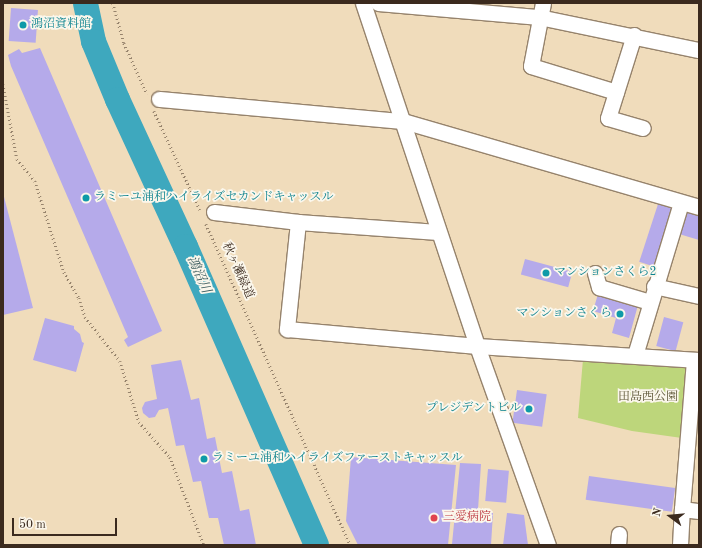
<!DOCTYPE html>
<meta charset="utf-8">
<style>
body{margin:0}
#map{position:relative;width:702px;height:548px;overflow:hidden;background:#f0dcbb;font-family:"Old Standard TT","Noto Serif JP",serif}
div>[style]{position:absolute}
.green>*{inset:0;background:#bdd67b}
.river>*{height:25px;margin:-12.5px;padding:0 12.5px;transform-origin:12.5px;border-radius:12.5px;background:#3ea8be}
.building>*{inset:0;background:#b5aaea;transform-origin:0 0}
.path>*{height:2.5px;margin-top:-1.25px;transform-origin:0;background:repeating-linear-gradient(90deg,#96836c 0 1px,transparent 0 4px)}
.roads{filter:drop-shadow(1px 0 #96836c) drop-shadow(-1px 0 #96836c) drop-shadow(0 1px #96836c) drop-shadow(0 -1px #96836c)}
.minor>*{height:15px;margin:-7.5px;padding:0 7.5px;transform-origin:7.5px;border-radius:7.5px;background:#fff}
.dots>*{width:11px;height:11px;translate:-50% -50%;box-sizing:border-box;border:2px solid #fbf7ec;border-radius:50%}
span{translate:-50% -50%;white-space:nowrap;text-align:center;line-height:1.15;-webkit-text-stroke:3.5px #fbf7ec;paint-order:stroke}
.culture-label{font-size:12px;color:#0d838f}
.left{translate:0 -50%;text-align:left}
.right{translate:-100% -50%;text-align:right}
.street-label{font-size:12px;color:#3b2a1e}
.park-label{font-size:12px;color:#5c5535}
.health-label{font-size:12px;color:#be3a42}
.water-label{font-size:13px;color:#3c5c5e;font-style:italic}
.frame{position:absolute;inset:0;border:4px solid #3b2a1e;pointer-events:none}
.north{position:absolute;left:650px;top:496px;width:40px;height:40px;-webkit-text-stroke:3px #fbf7ec;paint-order:stroke;rotate:286deg;font-size:11px;font-weight:700;line-height:16px;text-align:center;color:#3b2a1e}
.north::after{content:'';display:block;margin:auto;width:14px;height:18px;background:#3b2a1e;clip-path:polygon(50% 0,100% 100%,50% 72%,0 100%)}
.scale{position:absolute;left:12px;top:518px;width:105px;height:18px;box-sizing:border-box;border:2px solid #3b2a1e;border-top:0;padding-left:5px;font-size:12px;line-height:14px;white-space:nowrap;color:#3b2a1e;-webkit-text-stroke:3px #fbf7ec;paint-order:stroke}
</style>
<div id="map">
<div class="green">
<div style="clip-path:polygon(583px 359px,683px 364px,689px 370px,682px 438px,632px 431px,578px 418px)"></div>
</div>
<div class="river">
<div style="left:85px;top:3px;width:39px;rotate:78deg"></div>
<div style="left:93px;top:41px;width:63px;rotate:67.5deg"></div>
<div style="left:117px;top:99px;width:162px;rotate:65.2deg"></div>
<div style="left:185px;top:246px;width:326px;rotate:66.3deg"></div>
</div>
<div class="building">
<div style="left:11px;top:8px;width:27px;height:33px;rotate:4deg"></div>
<div style="clip-path:polygon(40px 48px,162px 331px,128px 347px,124px 340px,128px 337px,11px 66px,8px 55px,19px 49px,22px 53px)"></div>
<div style="clip-path:polygon(3px 193px,33px 308px,3px 315px)"></div>
<div style="left:659px;top:201px;width:16px;height:64px;rotate:18deg"></div>
<div style="clip-path:polygon(686px 210px,699px 214px,699px 240px,679px 234px)"></div>
<div style="left:525px;top:259px;width:49px;height:16px;rotate:15deg"></div>
<div style="clip-path:polygon(598px 294px,638px 305px,629px 338px,612px 333px,616px 318px,593px 311px)"></div>
<div style="left:664px;top:317px;width:20px;height:30px;rotate:15deg"></div>
<div style="clip-path:polygon(45px 318px,74px 326px,74px 329px,80px 334px,82px 342px,84px 343px,76px 372px,33px 360px)"></div>
<div style="clip-path:polygon(181px 360px,191px 400px,199px 398px,207px 439px,215px 437px,222px 473px,232px 471px,240px 511px,249px 509px,256px 545px,224px 545px,218px 518px,209px 518px,201px 481px,193px 482px,184px 445px,176px 446px,168px 408px,159px 410px,155px 417px,149px 418px,143px 413px,142px 408px,145px 402px,157px 399px,151px 365px)"></div>
<div style="left:517px;top:390px;width:30px;height:33px;rotate:8deg"></div>
<div style="clip-path:polygon(351px 457px,456px 465px,448px 545px,358px 545px,346px 521px)"></div>
<div style="clip-path:polygon(460px 463px,481px 464px,478px 510px,493px 513px,491px 545px,452px 544px)"></div>
<div style="left:488px;top:469px;width:21px;height:32px;rotate:5deg"></div>
<div style="left:589px;top:476px;width:87px;height:24px;rotate:8deg"></div>
<div style="clip-path:polygon(507px 513px,524px 515px,528px 545px,503px 545px)"></div>
</div>
<div class="path">
<div style="left:113px;top:3px;width:41px;rotate:74.6deg"></div>
<div style="left:124px;top:43px;width:56px;rotate:65.7deg"></div>
<div style="left:3px;top:84px;width:76px;rotate:79.4deg"></div>
<div style="left:17px;top:159px;width:28px;rotate:51deg"></div>
<div style="left:35px;top:181px;width:96px;rotate:72.3deg"></div>
<div style="left:64px;top:272px;width:30px;rotate:60deg"></div>
<div style="left:79px;top:298px;width:20px;rotate:72deg"></div>
<div style="left:85px;top:317px;width:56px;rotate:51.5deg"></div>
<div style="left:120px;top:361px;width:64px;rotate:72.7deg"></div>
<div style="left:139px;top:422px;width:47px;rotate:48.5deg"></div>
<div style="left:170px;top:457px;width:94px;rotate:68.9deg"></div>
<div style="left:154px;top:111px;width:109px;rotate:65.1deg"></div>
<div style="left:206px;top:224px;width:352px;rotate:65.8deg"></div>
</div>
<div class="roads">
<div class="minor">
<div style="left:363px;top:3px;width:361px;rotate:71.6deg"></div>
<div style="left:477px;top:346px;width:211px;rotate:70.4deg"></div>
<div style="left:378px;top:3px;width:162px;rotate:5deg"></div>
<div style="left:539px;top:17px;width:163px;rotate:11.7deg"></div>
<div style="left:543px;top:3px;width:64px;rotate:100.8deg"></div>
<div style="left:531px;top:66px;width:89px;rotate:17deg"></div>
<div style="left:634px;top:35px;width:87px;rotate:107.4deg"></div>
<div style="left:608px;top:118px;width:36px;rotate:16deg"></div>
<div style="left:159px;top:99px;width:245px;rotate:5.2deg"></div>
<div style="left:403px;top:121px;width:308px;rotate:16.2deg"></div>
<div style="left:214px;top:212px;width:85px;rotate:6.8deg"></div>
<div style="left:298px;top:222px;width:140px;rotate:4.1deg"></div>
<div style="left:298px;top:222px;width:108px;rotate:95.9deg"></div>
<div style="left:287px;top:329px;width:191px;rotate:5.1deg"></div>
<div style="left:477px;top:346px;width:222px;rotate:3.6deg"></div>
<div style="left:595px;top:273px;width:15px;rotate:74deg"></div>
<div style="left:599px;top:287px;width:53px;rotate:16.4deg"></div>
<div style="left:654px;top:286px;width:46px;rotate:12.5deg"></div>
<div style="left:635px;top:355px;width:159px;rotate:-73.2deg"></div>
<div style="left:694px;top:360px;width:149px;rotate:94.6deg"></div>
<div style="left:682px;top:509px;width:17px;rotate:7deg"></div>
<div style="left:618px;top:545px;width:11px;rotate:-85deg"></div>
<div style="left:680px;top:545px;width:36px;rotate:-87deg"></div>
</div>
</div>
<div class="dots">
<div style="left:23px;top:25px;background:#0f9aa8"></div>
<div style="left:86px;top:198px;background:#0f9aa8"></div>
<div style="left:546px;top:273px;background:#0f9aa8"></div>
<div style="left:620px;top:314px;background:#0f9aa8"></div>
<div style="left:529px;top:409px;background:#0f9aa8"></div>
<div style="left:204px;top:459px;background:#0f9aa8"></div>
<div style="left:434px;top:518px;background:#e0444e"></div>
</div>
<div class="culture-label">
<span class="left" style="left:31px;top:25px">鴻沼資料館</span>
<span class="left" style="left:94px;top:198px">ラミーユ浦和ハイライズセカンドキャッスル</span>
<span class="left" style="left:554px;top:273px">マンションさくら2</span>
<span class="right" style="left:612px;top:314px">マンションさくら</span>
<span class="right" style="left:521px;top:409px">プレジデントビル</span>
<span class="left" style="left:212px;top:459px">ラミーユ浦和ハイライズファーストキャッスル</span>
</div>
<div class="street-label">
<span style="left:237px;top:271px;rotate:66deg">秋ヶ瀬緑道</span>
</div>
<div class="park-label">
<span style="left:648px;top:398px">田島西公園</span>
</div>
<div class="health-label">
<span class="left" style="left:443px;top:518px">三愛病院</span>
</div>
<div class="water-label">
<span style="left:198px;top:275px;rotate:66deg">鴻沼川</span>
</div>
<div class="frame"></div>
<div class="north">N</div>
<div class="scale">50 m</div>
</div>
